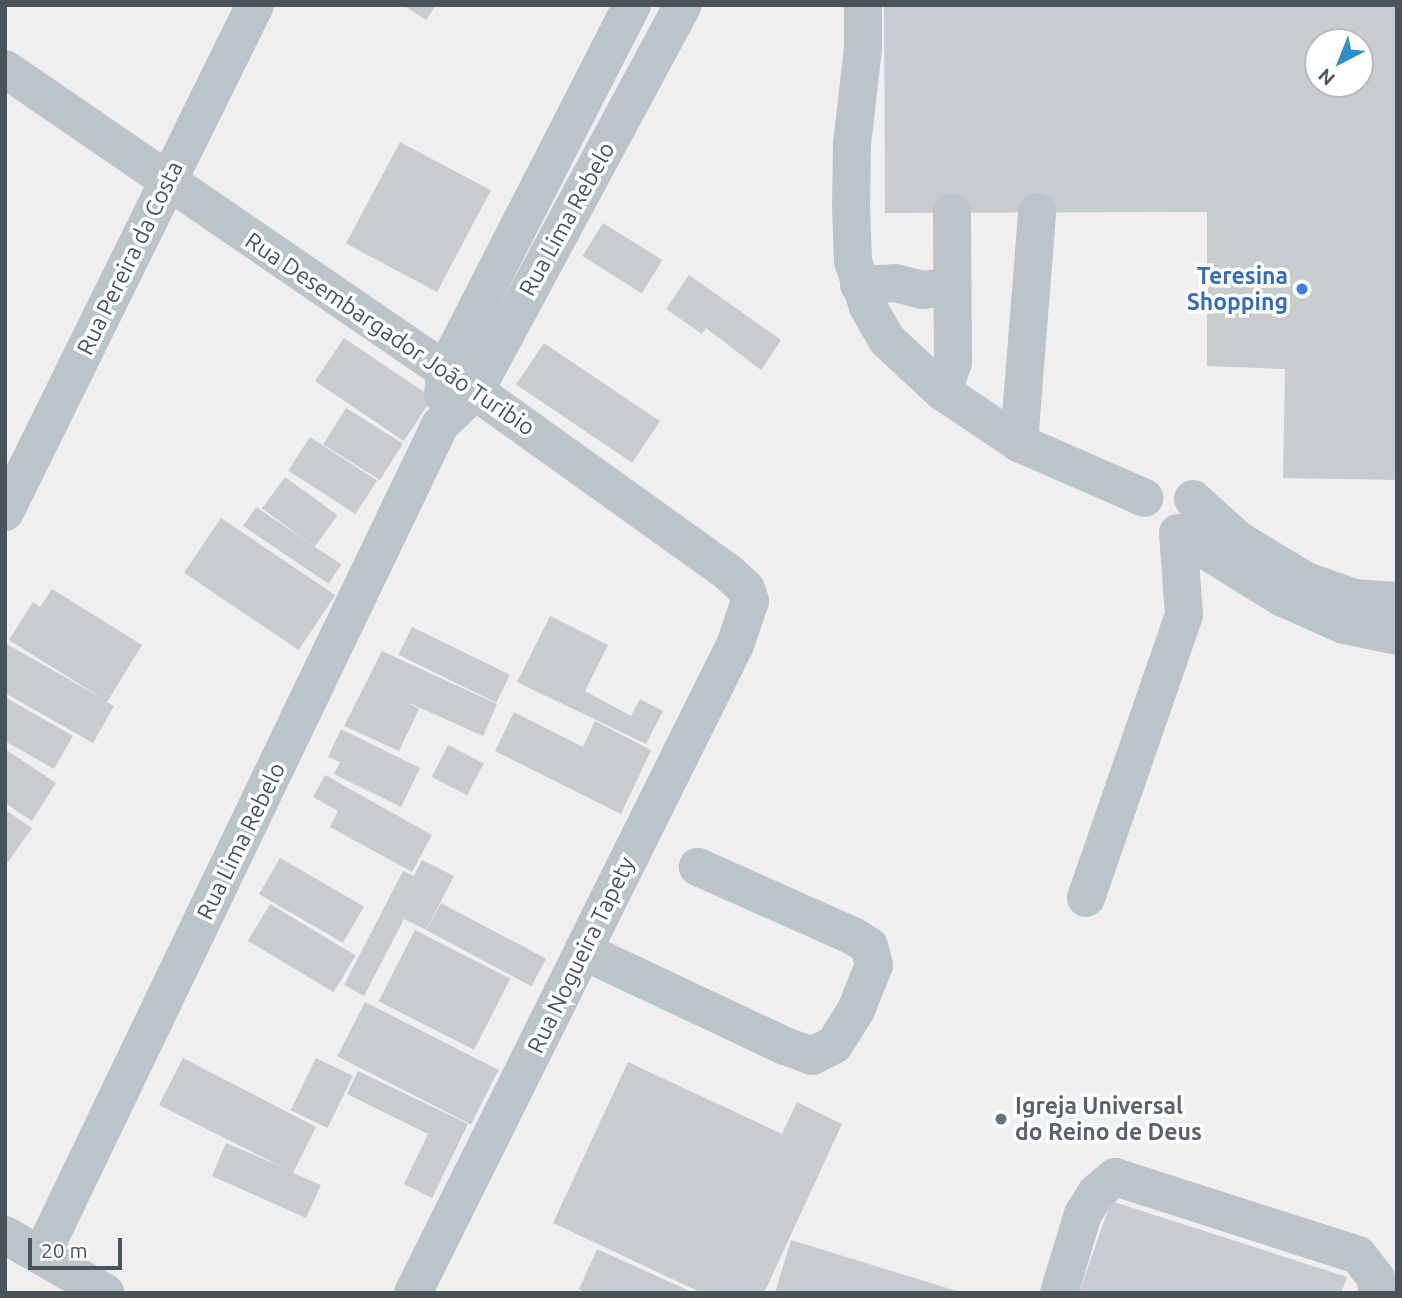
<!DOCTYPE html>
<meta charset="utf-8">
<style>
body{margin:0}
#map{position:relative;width:1402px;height:1298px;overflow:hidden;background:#f0eeef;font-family:Ubuntu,sans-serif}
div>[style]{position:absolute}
.building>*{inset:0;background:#c8cccf;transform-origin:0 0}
.minor>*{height:38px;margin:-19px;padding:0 19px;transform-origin:19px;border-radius:19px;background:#bbc5c9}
.dots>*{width:19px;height:19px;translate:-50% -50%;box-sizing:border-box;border:4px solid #fff;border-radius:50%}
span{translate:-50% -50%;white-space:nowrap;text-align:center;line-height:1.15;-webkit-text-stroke:7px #fff;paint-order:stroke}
.street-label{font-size:23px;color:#485459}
.shop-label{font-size:23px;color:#366cbe;font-weight:700}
.right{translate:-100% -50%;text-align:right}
.worship-label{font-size:23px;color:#5b616d;font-weight:700}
.left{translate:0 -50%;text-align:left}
.frame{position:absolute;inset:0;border:7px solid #485459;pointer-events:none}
.north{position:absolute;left:1304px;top:28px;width:70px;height:70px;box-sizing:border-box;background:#fff;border:2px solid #b6bbbd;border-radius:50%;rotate:222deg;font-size:19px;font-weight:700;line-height:28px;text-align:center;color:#485459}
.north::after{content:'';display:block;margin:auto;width:24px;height:32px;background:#2e8fcb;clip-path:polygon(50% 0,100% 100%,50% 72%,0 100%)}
.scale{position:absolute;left:28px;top:1238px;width:94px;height:32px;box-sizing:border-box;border:4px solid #485459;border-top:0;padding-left:9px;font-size:21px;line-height:24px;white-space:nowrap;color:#485459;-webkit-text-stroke:5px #fff;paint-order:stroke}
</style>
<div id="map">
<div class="building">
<div style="clip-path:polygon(403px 5px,436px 5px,426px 20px)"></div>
<div style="clip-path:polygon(evenodd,884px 5px,1397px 5px,1397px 480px,1283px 478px,1285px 369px,1207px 366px,1207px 212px,885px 213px,884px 5px,1318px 42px,1360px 42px,1360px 84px,1318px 84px,1318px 42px)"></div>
<div style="left:400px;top:142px;width:103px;height:115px;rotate:28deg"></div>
<div style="left:603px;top:223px;width:70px;height:39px;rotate:32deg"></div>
<div style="clip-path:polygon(689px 275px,781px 340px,761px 370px,706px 328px,702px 334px,666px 309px)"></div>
<div style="left:344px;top:338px;width:107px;height:52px;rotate:34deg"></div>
<div style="left:544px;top:343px;width:140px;height:50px;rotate:34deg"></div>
<div style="left:346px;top:408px;width:67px;height:43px;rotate:32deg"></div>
<div style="left:310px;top:437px;width:80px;height:40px;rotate:33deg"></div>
<div style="left:285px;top:477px;width:65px;height:39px;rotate:36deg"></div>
<div style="left:256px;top:507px;width:103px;height:23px;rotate:34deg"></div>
<div style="left:221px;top:518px;width:138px;height:66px;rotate:34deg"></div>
<div style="clip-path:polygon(52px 589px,142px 645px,107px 702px,114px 706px,93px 743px,5px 693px,5px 643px,105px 700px,9px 640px,33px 602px,40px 607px)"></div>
<div style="clip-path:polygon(550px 616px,608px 645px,585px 691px,631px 716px,640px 699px,663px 711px,646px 744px,517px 682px)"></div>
<div style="left:412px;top:627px;width:109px;height:31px;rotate:26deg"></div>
<div style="clip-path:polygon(382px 651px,497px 704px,483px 736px,407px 702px,419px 709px,399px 751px,344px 726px)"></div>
<div style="clip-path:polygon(5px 697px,73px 736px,54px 769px,5px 741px)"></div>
<div style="clip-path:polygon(514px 712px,583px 747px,595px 721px,651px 750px,621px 814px,495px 751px)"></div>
<div style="clip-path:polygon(341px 729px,420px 768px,401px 807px,334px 774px,340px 762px,328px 757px)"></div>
<div style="left:448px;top:745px;width:40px;height:36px;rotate:27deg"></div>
<div style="clip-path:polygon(5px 749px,56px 783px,32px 821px,5px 803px)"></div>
<div style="clip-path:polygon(325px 775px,432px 835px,412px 872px,330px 827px,338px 811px,313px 797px)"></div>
<div style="clip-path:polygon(5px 810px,32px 828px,8px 862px,5px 860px)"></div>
<div style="left:280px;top:858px;width:97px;height:42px;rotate:30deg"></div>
<div style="clip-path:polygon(422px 860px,454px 876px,426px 930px,404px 919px,364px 996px,344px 985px,403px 871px,414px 876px)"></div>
<div style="left:441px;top:903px;width:119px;height:31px;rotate:28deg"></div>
<div style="left:270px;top:904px;width:100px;height:43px;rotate:31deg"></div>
<div style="left:415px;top:930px;width:107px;height:80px;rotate:27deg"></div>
<div style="left:365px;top:1002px;width:150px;height:61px;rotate:27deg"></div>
<div style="clip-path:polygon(183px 1058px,316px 1127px,293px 1173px,321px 1185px,306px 1218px,212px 1176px,226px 1143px,282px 1167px,159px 1105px)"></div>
<div style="left:316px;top:1058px;width:41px;height:58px;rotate:26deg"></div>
<div style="clip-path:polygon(628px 1062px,782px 1134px,797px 1102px,842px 1124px,764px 1293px,702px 1293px,553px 1223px)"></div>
<div style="clip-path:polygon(358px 1071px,468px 1124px,432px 1198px,404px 1184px,428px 1134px,347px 1094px)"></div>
<div style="clip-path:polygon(1111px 1201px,1347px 1277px,1341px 1293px,1079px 1293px)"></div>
<div style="clip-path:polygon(791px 1240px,960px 1292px,960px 1293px,775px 1293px)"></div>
<div style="clip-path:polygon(597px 1249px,694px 1293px,586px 1293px,579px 1289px)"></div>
</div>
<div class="minor">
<div style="left:863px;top:5px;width:43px;rotate:90deg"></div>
<div style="left:863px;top:48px;width:97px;rotate:96.5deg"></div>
<div style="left:852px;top:144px;width:64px;rotate:90.9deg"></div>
<div style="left:851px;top:208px;width:53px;rotate:87.8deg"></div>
<div style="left:853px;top:261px;width:48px;rotate:71.9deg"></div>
<div style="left:868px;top:307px;width:38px;rotate:60deg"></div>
<div style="left:887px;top:340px;width:76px;rotate:42.9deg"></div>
<div style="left:943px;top:392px;width:92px;rotate:33.9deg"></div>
<div style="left:1019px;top:443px;width:137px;rotate:23.6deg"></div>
<div style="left:5px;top:69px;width:570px;rotate:34.42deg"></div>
<div style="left:475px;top:391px;width:312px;rotate:35.6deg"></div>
<div style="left:729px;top:573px;width:23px;rotate:43deg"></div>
<div style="left:746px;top:589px;width:13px;rotate:72deg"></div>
<div style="left:750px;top:601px;width:46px;rotate:108.8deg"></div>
<div style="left:735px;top:645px;width:724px;rotate:116.42deg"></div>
<div style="left:859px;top:285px;width:36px;rotate:-3deg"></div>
<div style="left:895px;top:283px;width:29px;rotate:14deg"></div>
<div style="left:923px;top:290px;width:30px;rotate:-8deg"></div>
<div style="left:943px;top:392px;width:32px;rotate:-72deg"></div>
<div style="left:953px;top:362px;width:150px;rotate:-90.4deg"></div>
<div style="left:443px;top:395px;width:23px;rotate:-85deg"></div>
<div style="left:445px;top:372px;width:23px;rotate:-65deg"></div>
<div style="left:455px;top:351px;width:389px;rotate:-62.9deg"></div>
<div style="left:1019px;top:443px;width:232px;rotate:-85.5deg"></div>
<div style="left:1193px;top:499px;width:61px;rotate:42.3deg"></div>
<div style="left:1238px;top:540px;width:79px;rotate:31.1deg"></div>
<div style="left:1306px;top:581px;width:51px;rotate:19.5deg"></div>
<div style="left:1354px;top:598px;width:43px;rotate:4deg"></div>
<div style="left:5px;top:512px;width:565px;rotate:-63.75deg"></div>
<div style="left:1178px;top:533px;width:123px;rotate:31.8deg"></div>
<div style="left:1283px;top:598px;width:67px;rotate:23.9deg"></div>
<div style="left:1344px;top:625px;width:54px;rotate:11.7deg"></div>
<div style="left:1086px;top:898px;width:299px;rotate:-70.9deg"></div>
<div style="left:1184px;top:615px;width:82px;rotate:-94.2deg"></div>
<div style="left:583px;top:951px;width:223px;rotate:25.2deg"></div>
<div style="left:785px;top:1046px;width:29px;rotate:20deg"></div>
<div style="left:812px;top:1056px;width:25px;rotate:-27deg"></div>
<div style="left:834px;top:1045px;width:41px;rotate:-57.8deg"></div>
<div style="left:856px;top:1010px;width:48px;rotate:-68.2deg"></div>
<div style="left:874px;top:965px;width:20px;rotate:-105deg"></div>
<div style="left:869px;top:946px;width:19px;rotate:-148deg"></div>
<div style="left:853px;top:936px;width:170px;rotate:-156deg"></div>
<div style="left:5px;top:1235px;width:116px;rotate:29.9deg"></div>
<div style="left:41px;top:1256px;width:922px;rotate:-64.35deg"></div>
<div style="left:440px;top:425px;width:49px;rotate:-44.2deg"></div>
<div style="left:475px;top:391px;width:438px;rotate:-61.7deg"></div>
<div style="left:1059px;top:1293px;width:83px;rotate:-73.1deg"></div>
<div style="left:1083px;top:1214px;width:25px;rotate:-58deg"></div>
<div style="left:1096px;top:1193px;width:25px;rotate:-40deg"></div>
<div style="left:1115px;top:1177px;width:255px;rotate:17.8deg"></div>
<div style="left:1358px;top:1255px;width:29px;rotate:52deg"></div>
<div style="left:1376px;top:1278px;width:15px;rotate:86deg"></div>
</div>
<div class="dots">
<div style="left:1302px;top:289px;background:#3f7fe0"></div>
<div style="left:1001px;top:1119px;background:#6b7280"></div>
</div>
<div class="street-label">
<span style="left:567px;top:219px;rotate:-61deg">Rua Lima Rebelo</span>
<span style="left:130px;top:258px;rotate:-64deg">Rua Pereira da Costa</span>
<span style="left:390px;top:334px;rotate:34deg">Rua Desembargador João Turibio</span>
<span style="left:241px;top:841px;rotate:-64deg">Rua Lima Rebelo</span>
<span style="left:581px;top:955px;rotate:-64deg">Rua Nogueira Tapety</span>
</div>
<div class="shop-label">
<span class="right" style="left:1288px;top:289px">Teresina<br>Shopping</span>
</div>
<div class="worship-label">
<span class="left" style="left:1015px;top:1119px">Igreja Universal<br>do Reino de Deus</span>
</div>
<div class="frame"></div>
<div class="north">N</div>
<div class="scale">20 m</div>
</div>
